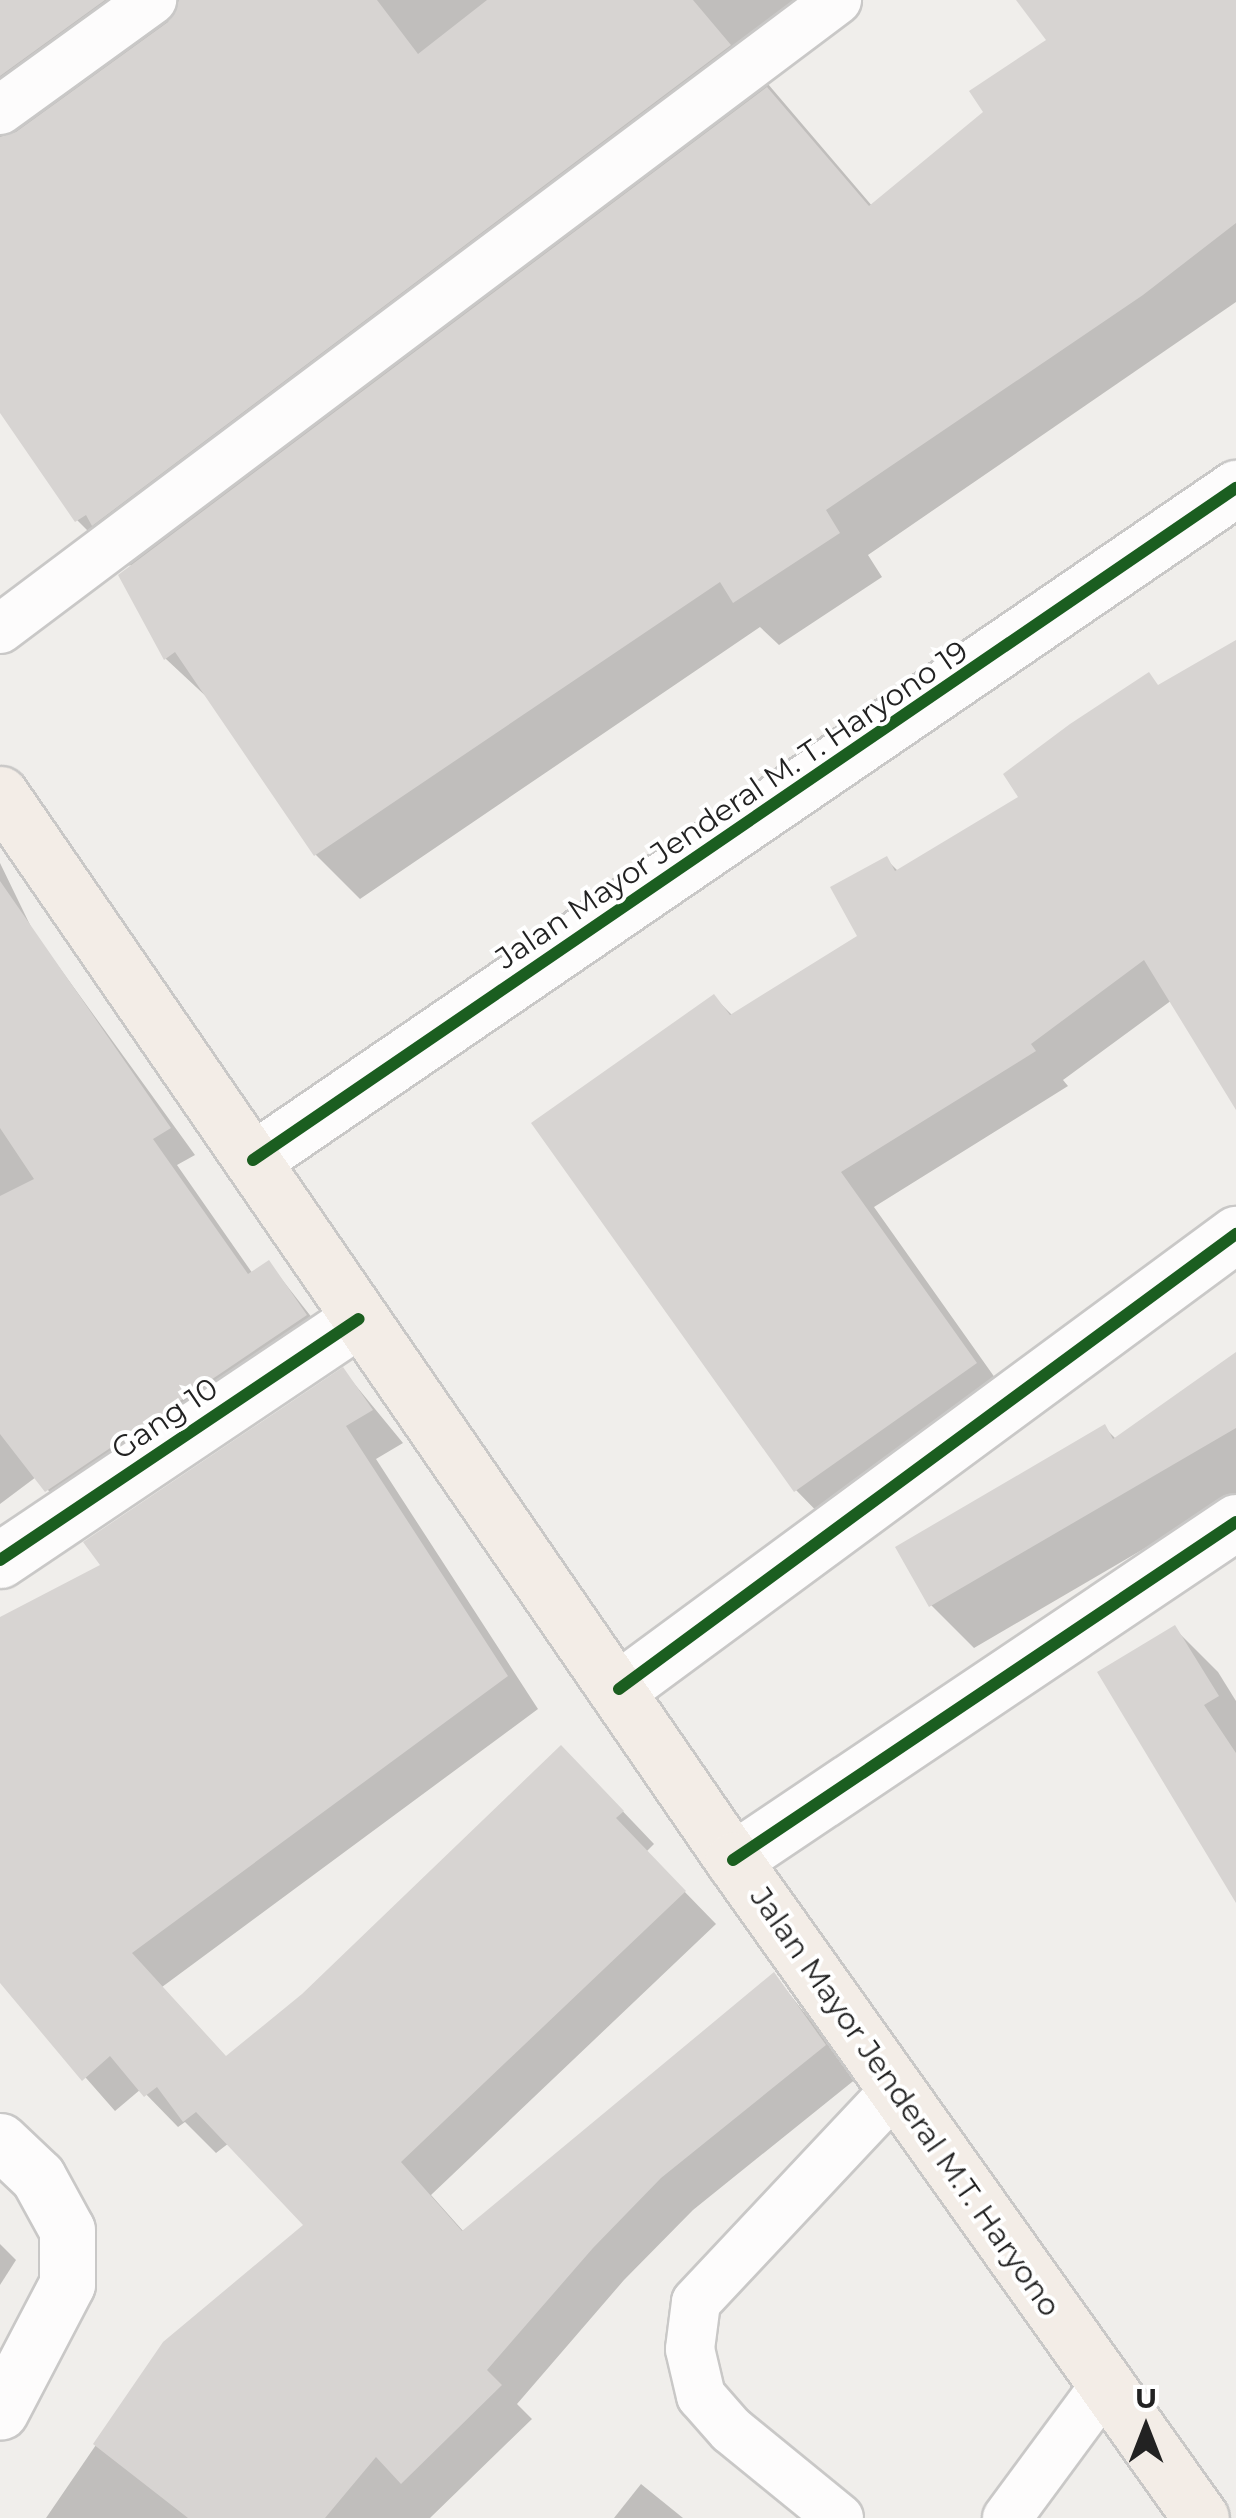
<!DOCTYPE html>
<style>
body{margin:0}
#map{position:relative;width:1236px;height:2518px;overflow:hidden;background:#f0eeeb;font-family:Montserrat,sans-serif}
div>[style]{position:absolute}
.shadow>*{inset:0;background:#0003}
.building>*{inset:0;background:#d7d4d2}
.roads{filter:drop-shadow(2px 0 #c9c8c7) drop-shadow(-2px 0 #c9c8c7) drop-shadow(0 2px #c9c8c7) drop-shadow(0 -2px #c9c8c7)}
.lane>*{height:48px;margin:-24px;padding:0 24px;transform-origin:24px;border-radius:24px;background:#fdfcfc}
.street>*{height:55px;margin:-27.5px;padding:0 27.5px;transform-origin:27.5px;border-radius:27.5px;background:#fdfcfc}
.primary>*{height:55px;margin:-27.5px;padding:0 27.5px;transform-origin:27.5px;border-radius:27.5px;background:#f3ede7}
.cycleway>*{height:12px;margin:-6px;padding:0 6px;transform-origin:6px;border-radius:6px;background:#1b5e20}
span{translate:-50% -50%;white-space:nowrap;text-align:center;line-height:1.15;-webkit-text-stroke:8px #fff;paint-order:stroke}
.street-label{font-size:30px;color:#222}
.north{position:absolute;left:1096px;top:2378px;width:100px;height:100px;-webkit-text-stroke:8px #fff;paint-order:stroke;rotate:0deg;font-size:28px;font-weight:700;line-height:40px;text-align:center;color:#222}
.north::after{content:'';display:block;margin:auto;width:35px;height:45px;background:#222;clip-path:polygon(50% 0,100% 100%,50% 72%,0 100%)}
</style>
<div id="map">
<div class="shadow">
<div style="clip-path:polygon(0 0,846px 0,756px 70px,873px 207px,986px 113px,1050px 41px,1019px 0,1236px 0,1236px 302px,868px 555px,882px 577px,779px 645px,760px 627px,360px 899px,316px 855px,211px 701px,166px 659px,121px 575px,135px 565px,123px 566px,77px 520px,0 409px)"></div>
<div style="clip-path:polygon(1236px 642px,1236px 1105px,1172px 1000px,1063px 1080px,1068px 1086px,874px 1207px,1010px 1399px,830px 1525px,796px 1490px,714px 997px,733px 1016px,860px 937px,886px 859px,899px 872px,1021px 798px,1160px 687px)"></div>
<div style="clip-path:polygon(0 863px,33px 931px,195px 1155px,177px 1165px,253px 1274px,269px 1263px,331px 1342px,72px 1516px,36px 1477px,0 1504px)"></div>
<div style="clip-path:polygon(1236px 1355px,1236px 1495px,974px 1648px,931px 1605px,1104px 1427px,1116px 1439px)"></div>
<div style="clip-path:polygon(343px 1370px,403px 1443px,376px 1459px,538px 1709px,162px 1987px,227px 2058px,593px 1780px,654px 1844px,646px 1852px,716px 1924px,431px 2195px,464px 2232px,774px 1975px,857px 2078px,693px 2210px,624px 2280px,517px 2404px,532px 2419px,430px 2518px,46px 2518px,165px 2344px,307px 2226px,229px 2143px,216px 2153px,185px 2122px,178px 2127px,141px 2089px,115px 2111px,0 1980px,0 1620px,104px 1566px)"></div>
<div style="clip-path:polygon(1175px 1629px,1218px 1672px,1236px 1701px,1236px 1884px)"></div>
<div style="clip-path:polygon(0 2244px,16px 2260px,0 2285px)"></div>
<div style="clip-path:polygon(641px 2484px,683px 2518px,614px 2518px)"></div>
</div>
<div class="building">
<div style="clip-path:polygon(0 0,105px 0,0 76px)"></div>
<div style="clip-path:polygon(179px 0,377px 0,418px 54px,487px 0,693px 0,731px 45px,92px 526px,86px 515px,75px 522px,0 413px,0 137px,16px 132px,168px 22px)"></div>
<div style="clip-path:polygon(1016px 0,1236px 0,1236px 223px,1143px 295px,826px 510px,840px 533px,733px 603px,720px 582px,314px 856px,175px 652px,164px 660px,118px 575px,767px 87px,869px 206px,983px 112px,969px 91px,1046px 40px)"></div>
<div style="clip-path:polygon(1236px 640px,1236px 1110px,1144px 960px,1031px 1044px,1036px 1051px,841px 1172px,977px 1363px,794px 1492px,531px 1123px,714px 994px,730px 1015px,857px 936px,830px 887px,887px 856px,895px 871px,1018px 797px,1003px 774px,1070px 724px,1149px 672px,1158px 685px)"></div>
<div style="clip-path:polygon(0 881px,171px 1128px,153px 1139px,248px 1274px,269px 1260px,307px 1315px,45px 1492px,0 1434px,0 1196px,34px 1179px,0 1128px)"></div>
<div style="clip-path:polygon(1236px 1352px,1236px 1428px,929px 1607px,895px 1547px,1105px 1424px,1113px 1439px)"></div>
<div style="clip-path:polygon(343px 1367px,373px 1410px,346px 1426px,508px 1676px,132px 1953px,226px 2056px,302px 1994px,561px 1745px,624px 1811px,616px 1818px,686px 1891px,401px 2162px,462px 2231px,774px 1972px,826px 2045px,661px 2178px,593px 2248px,487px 2370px,502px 2385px,401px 2484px,376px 2457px,325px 2518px,188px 2518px,93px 2444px,163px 2342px,303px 2225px,196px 2112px,183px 2122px,157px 2087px,144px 2097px,110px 2056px,82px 2081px,0 1983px,0 1617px,100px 1565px,83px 1542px)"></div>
<div style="clip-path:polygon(1175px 1625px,1219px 1696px,1204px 1705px,1236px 1753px,1236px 1903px,1097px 1672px)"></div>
</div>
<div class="roads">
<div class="lane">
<div style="left:0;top:110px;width:188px;rotate:-35.9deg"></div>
<div style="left:0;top:629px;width:1047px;rotate:-36.92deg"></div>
<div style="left:839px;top:2518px;width:139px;rotate:-140.8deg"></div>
<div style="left:731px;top:2430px;width:45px;rotate:-131.4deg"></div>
<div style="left:701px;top:2396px;width:48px;rotate:-103.2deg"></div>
<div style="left:690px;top:2349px;width:47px;rotate:-82.7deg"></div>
<div style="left:696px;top:2302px;width:292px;rotate:-46.8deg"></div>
<div style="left:1007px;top:2518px;width:165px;rotate:-53.6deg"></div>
</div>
<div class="street">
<div style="left:253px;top:1160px;width:1191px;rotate:-34.36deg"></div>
<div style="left:0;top:1560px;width:432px;rotate:-33.9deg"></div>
<div style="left:619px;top:1689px;width:767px;rotate:-36.41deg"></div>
<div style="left:733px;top:1860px;width:606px;rotate:-33.9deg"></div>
<div style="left:0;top:2141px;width:52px;rotate:43.5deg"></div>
<div style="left:38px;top:2177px;width:60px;rotate:61.3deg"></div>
<div style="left:67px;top:2230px;width:54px;rotate:90deg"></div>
<div style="left:67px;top:2284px;width:144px;rotate:117.6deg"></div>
</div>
<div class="primary">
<div style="left:0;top:794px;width:1294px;rotate:55.49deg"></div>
<div style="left:733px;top:1860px;width:807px;rotate:54.58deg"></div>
</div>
</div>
<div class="cycleway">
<div style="left:253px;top:1160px;width:1191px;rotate:-34.36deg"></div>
<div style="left:0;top:1560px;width:432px;rotate:-33.9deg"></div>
<div style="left:619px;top:1689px;width:767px;rotate:-36.41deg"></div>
<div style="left:733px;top:1860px;width:606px;rotate:-33.9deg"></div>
</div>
<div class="street-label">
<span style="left:732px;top:805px;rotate:-34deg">Jalan Mayor Jenderal M. T. Haryono 19</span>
<span style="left:165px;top:1419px;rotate:-34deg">Gang 10</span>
<span style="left:905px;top:2102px;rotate:55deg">Jalan Mayor Jenderal M.T. Haryono</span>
</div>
<div class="north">U</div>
</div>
